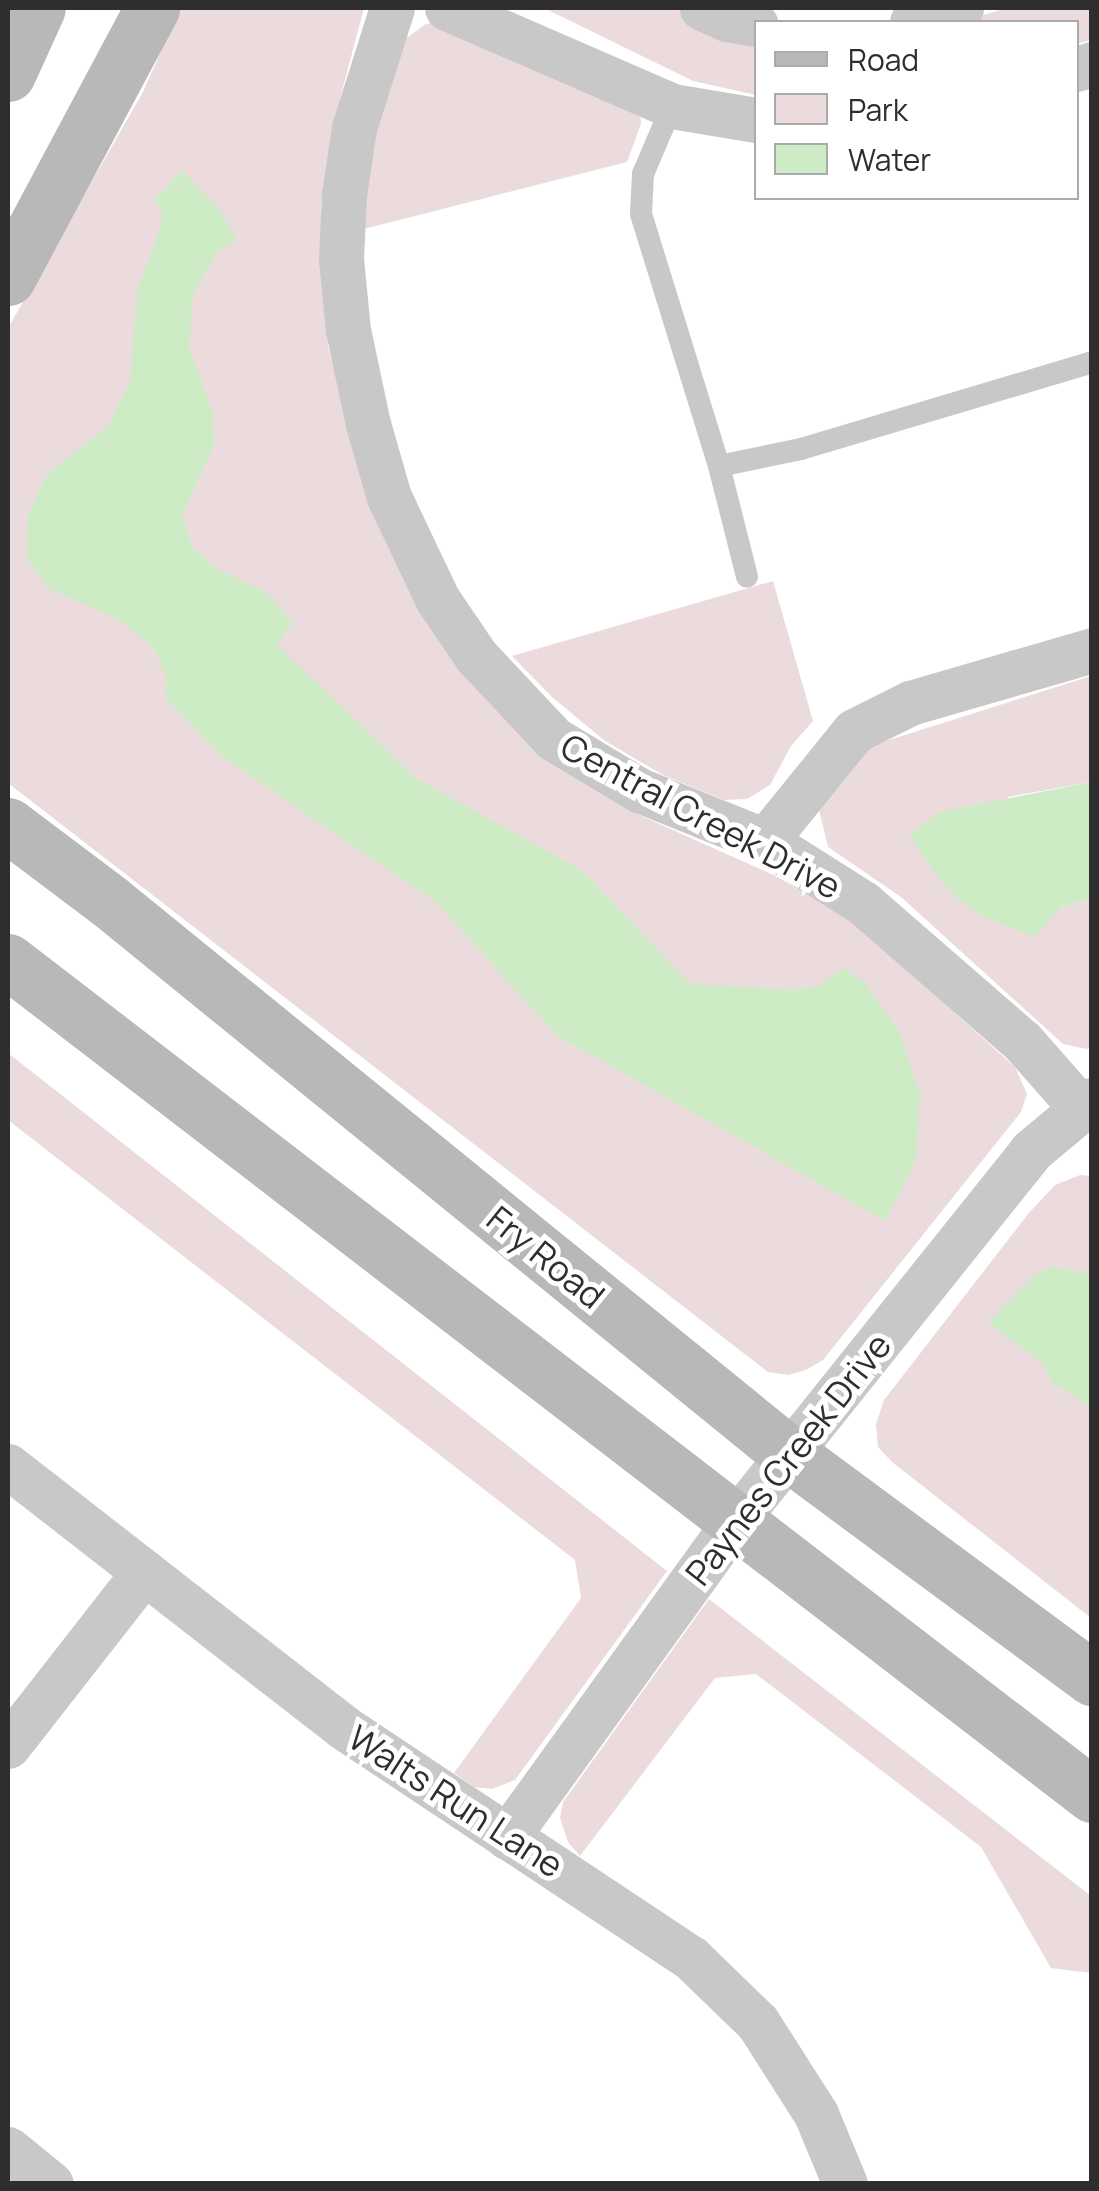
<!DOCTYPE html>
<style>
body{margin:0}
#map{position:relative;width:1099px;height:2191px;overflow:hidden;background:#fff;font-family:Manrope,sans-serif}
div>[style]{position:absolute}
.green>*{inset:0;background:#ecdbdc}
.water>*{inset:0;background:#cdecc6}
.service>*{height:22px;margin:-11px;padding:0 11px;transform-origin:11px;border-radius:11px;background:#c8c8c8}
.minor>*{height:45px;margin:-22.5px;padding:0 22.5px;transform-origin:22.5px;border-radius:22.5px;background:#c8c8c8}
.secondary>*{height:55px;margin:-27.5px;padding:0 27.5px;transform-origin:27.5px;border-radius:27.5px;background:#b8b8b8}
span{translate:-50% -50%;white-space:nowrap;text-align:center;line-height:1.15;-webkit-text-stroke:10px #fff;paint-order:stroke}
.street-label{font-size:35px;color:#2e2e2e}
.frame{position:absolute;inset:0;border:10px solid #2e2e2e;pointer-events:none}
.legend{position:absolute;left:754px;top:20px;width:325px;height:180px;box-sizing:border-box;background:#fff;border:2px solid #ababab;margin:0;padding:12px 18px;list-style:none;font-size:30px;color:#2e2e2e}
.legend li{display:flex;align-items:center;gap:20px;height:50px}
.legend b{width:50px;border:2px solid #ababab}
</style>
<div id="map">
<div class="green">
<div style="clip-path:polygon(180px 8px,364px 8px,341px 95px,321px 205px,328px 346px,357px 456px,433px 628px,492px 706px,561px 766px,635px 813px,778px 877px,855px 923px,1015px 1067px,1027px 1094px,1021px 1112px,823px 1360px,806px 1370px,788px 1375px,768px 1372px,8px 783px,8px 328px,143px 92px)"></div>
<div style="clip-path:polygon(544px 8px,673px 8px,756px 36px,756px 95px,693px 81px)"></div>
<div style="clip-path:polygon(1008px 8px,1091px 8px,1091px 40px,1077px 44px,1076px 22px,958px 22px)"></div>
<div style="clip-path:polygon(454px 19px,640px 103px,641px 124px,627px 162px,364px 229px,368px 159px,405px 39px,426px 24px)"></div>
<div style="clip-path:polygon(773px 581px,813px 721px,791px 746px,770px 785px,747px 799px,724px 800px,663px 775px,605px 741px,552px 697px,512px 656px)"></div>
<div style="clip-path:polygon(1091px 676px,1091px 782px,1008px 797px,1060px 908px,1091px 898px,1091px 1048px,1086px 1049px,1063px 1044px,901px 897px,828px 847px,819px 810px,831px 787px,867px 747px)"></div>
<div style="clip-path:polygon(8px 1053px,667px 1571px,515px 1780px,492px 1789px,474px 1787px,454px 1773px,581px 1598px,575px 1560px,8px 1120px)"></div>
<div style="clip-path:polygon(1080px 1175px,1091px 1176px,1091px 1618px,892px 1462px,878px 1447px,876px 1424px,884px 1400px,1028px 1214px,1055px 1185px)"></div>
<div style="clip-path:polygon(709px 1599px,1091px 1896px,1091px 1973px,1051px 1968px,981px 1847px,756px 1674px,715px 1678px,580px 1856px,568px 1842px,560px 1818px,563px 1802px)"></div>
</div>
<div class="water">
<div style="clip-path:polygon(182px 170px,221px 212px,237px 239px,216px 253px,193px 296px,189px 347px,213px 414px,214px 445px,183px 512px,191px 545px,214px 567px,266px 592px,293px 623px,277px 645px,416px 778px,583px 871px,690px 984px,792px 990px,817px 987px,843px 968px,864px 982px,900px 1032px,920px 1096px,916px 1161px,885px 1221px,556px 1035px,437px 903px,221px 756px,165px 698px,167px 681px,155px 649px,119px 620px,50px 589px,27px 560px,28px 514px,48px 473px,109px 426px,130px 380px,137px 292px,160px 229px,162px 211px,153px 201px)"></div>
<div style="clip-path:polygon(1091px 782px,1091px 898px,1060px 908px,1034px 937px,984px 917px,959px 900px,940px 880px,909px 835px,939px 812px)"></div>
<div style="clip-path:polygon(1051px 1267px,1091px 1273px,1091px 1408px,1053px 1383px,1041px 1362px,988px 1323px,1037px 1274px)"></div>
</div>
<div class="service">
<div style="left:672px;top:106px;width:74px;rotate:113.1deg"></div>
<div style="left:643px;top:174px;width:40px;rotate:92.9deg"></div>
<div style="left:641px;top:214px;width:264px;rotate:72.8deg"></div>
<div style="left:719px;top:466px;width:114px;rotate:75.8deg"></div>
<div style="left:719px;top:466px;width:84px;rotate:-11.7deg"></div>
<div style="left:801px;top:449px;width:304px;rotate:-16.6deg"></div>
</div>
<div class="minor">
<div style="left:392px;top:8px;width:126px;rotate:107.6deg"></div>
<div style="left:354px;top:128px;width:68px;rotate:98.5deg"></div>
<div style="left:344px;top:195px;width:64px;rotate:92.7deg"></div>
<div style="left:341px;top:259px;width:71px;rotate:84.4deg"></div>
<div style="left:348px;top:330px;width:96px;rotate:78deg"></div>
<div style="left:368px;top:424px;width:76px;rotate:74deg"></div>
<div style="left:389px;top:497px;width:114px;rotate:64.6deg"></div>
<div style="left:438px;top:600px;width:68px;rotate:55.8deg"></div>
<div style="left:476px;top:656px;width:114px;rotate:46.8deg"></div>
<div style="left:554px;top:739px;width:99px;rotate:31deg"></div>
<div style="left:639px;top:790px;width:136px;rotate:22deg"></div>
<div style="left:765px;top:841px;width:116px;rotate:32.3deg"></div>
<div style="left:863px;top:903px;width:211px;rotate:41deg"></div>
<div style="left:1022px;top:1041px;width:89px;rotate:48.6deg"></div>
<div style="left:447px;top:8px;width:245px;rotate:23.5deg"></div>
<div style="left:672px;top:106px;width:85px;rotate:9.5deg"></div>
<div style="left:702px;top:8px;width:27px;rotate:24deg"></div>
<div style="left:727px;top:19px;width:29px;rotate:10deg"></div>
<div style="left:912px;top:22px;width:51px;rotate:-15.9deg"></div>
<div style="left:1076px;top:69px;width:17px;rotate:-17deg"></div>
<div style="left:765px;top:841px;width:141px;rotate:-51deg"></div>
<div style="left:854px;top:731px;width:63px;rotate:-26.6deg"></div>
<div style="left:910px;top:703px;width:190px;rotate:-16.2deg"></div>
<div style="left:8px;top:1466px;width:425px;rotate:37.9deg"></div>
<div style="left:343px;top:1727px;width:418px;rotate:33.6deg"></div>
<div style="left:691px;top:1958px;width:93px;rotate:44.1deg"></div>
<div style="left:758px;top:2023px;width:108px;rotate:57.5deg"></div>
<div style="left:816px;top:2114px;width:76px;rotate:67.5deg"></div>
<div style="left:8px;top:1746px;width:221px;rotate:-52deg"></div>
<div style="left:507px;top:1837px;width:390px;rotate:-54.2deg"></div>
<div style="left:735px;top:1521px;width:474px;rotate:-51.3deg"></div>
<div style="left:1031px;top:1151px;width:80px;rotate:-39.9deg"></div>
<div style="left:8px;top:2149px;width:55px;rotate:39.1deg"></div>
</div>
<div class="secondary">
<div style="left:8px;top:74px;width:72px;rotate:-65.6deg"></div>
<div style="left:8px;top:278px;width:306px;rotate:-61.9deg"></div>
<div style="left:8px;top:825px;width:126px;rotate:37deg"></div>
<div style="left:109px;top:901px;width:876px;rotate:39.12deg"></div>
<div style="left:789px;top:1454px;width:377px;rotate:36.5deg"></div>
<div style="left:8px;top:961px;width:1368px;rotate:37.57deg"></div>
</div>
<div class="street-label">
<span style="left:701px;top:816px;rotate:28deg">Central Creek Drive</span>
<span style="left:546px;top:1257px;rotate:39deg">Fry Road</span>
<span style="left:788px;top:1459px;rotate:-52deg">Paynes Creek Drive</span>
<span style="left:456px;top:1801px;rotate:33deg">Walts Run Lane</span>
</div>
<div class="frame"></div>
<ul class="legend">
<li><b style="height:12px;background:#b8b8b8"></b>Road</li>
<li><b style="height:28px;background:#ecdbdc"></b>Park</li>
<li><b style="height:28px;background:#cdecc6"></b>Water</li>
</ul>
</div>
